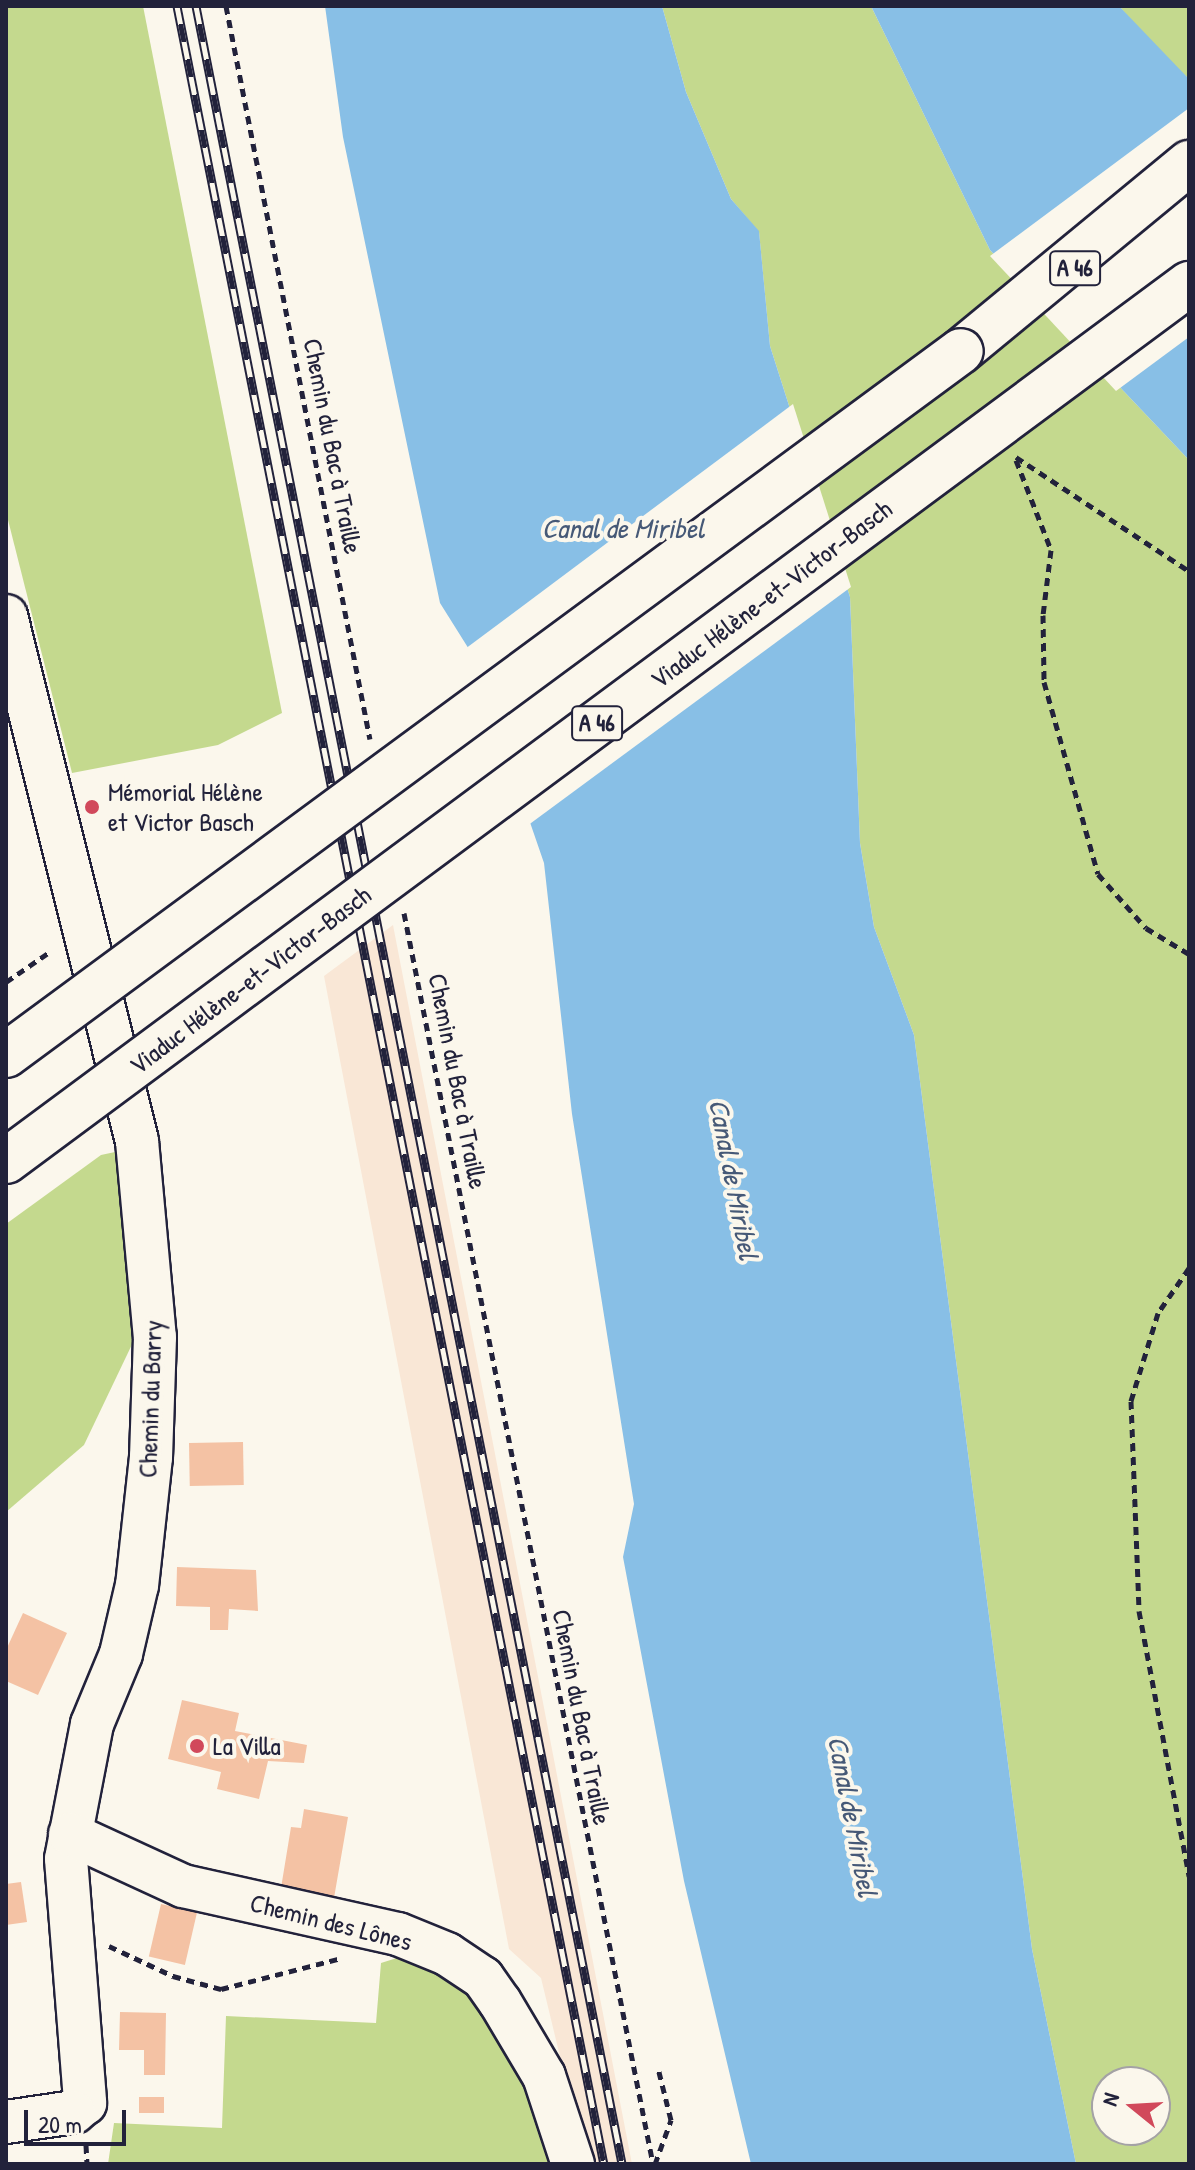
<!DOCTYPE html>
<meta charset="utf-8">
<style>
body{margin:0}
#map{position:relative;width:1195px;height:2170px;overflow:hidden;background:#fbf7ec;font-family:"Patrick Hand",sans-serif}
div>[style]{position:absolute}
.built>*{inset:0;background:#f9e7d6}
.green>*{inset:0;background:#c4d98e}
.water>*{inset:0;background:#88bfe6}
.pier>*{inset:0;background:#fbf7ec}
.building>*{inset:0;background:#f4c2a4;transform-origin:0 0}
.path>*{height:5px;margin-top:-2.5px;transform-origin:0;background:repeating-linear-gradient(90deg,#22223b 0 8px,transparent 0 14px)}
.roads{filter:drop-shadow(2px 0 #22223b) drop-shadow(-2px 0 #22223b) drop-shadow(0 2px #22223b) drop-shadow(0 -2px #22223b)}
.minor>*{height:42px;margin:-21px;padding:0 21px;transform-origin:21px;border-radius:21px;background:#fbf7ec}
.highway>*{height:44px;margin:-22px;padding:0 22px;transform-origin:22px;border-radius:22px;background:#fbf7ec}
.rail>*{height:9px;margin-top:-4.5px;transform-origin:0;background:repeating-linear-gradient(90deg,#fbf7ec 0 18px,#22223b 0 36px);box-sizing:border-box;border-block:2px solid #22223b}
.bridges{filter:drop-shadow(2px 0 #22223b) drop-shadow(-2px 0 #22223b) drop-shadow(0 2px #22223b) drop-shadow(0 -2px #22223b)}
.highway-bridge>*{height:44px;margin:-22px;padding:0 22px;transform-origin:22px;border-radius:22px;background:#fbf7ec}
.dots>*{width:22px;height:22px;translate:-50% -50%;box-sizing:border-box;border:4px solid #fbf7ec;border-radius:50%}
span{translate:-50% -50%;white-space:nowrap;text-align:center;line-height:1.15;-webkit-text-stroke:8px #fbf7ec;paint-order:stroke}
.shield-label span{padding:2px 6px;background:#fbf7ec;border:2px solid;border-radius:6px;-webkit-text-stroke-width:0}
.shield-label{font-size:24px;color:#22223b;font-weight:700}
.street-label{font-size:26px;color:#22223b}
.poi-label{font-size:26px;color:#22223b}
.left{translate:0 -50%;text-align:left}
.water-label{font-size:28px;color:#465977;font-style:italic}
.frame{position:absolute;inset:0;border:8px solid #22223b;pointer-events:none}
.north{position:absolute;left:1091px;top:2066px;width:80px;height:80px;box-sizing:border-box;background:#fbf7ec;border:2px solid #a4a2a5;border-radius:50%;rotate:288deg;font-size:22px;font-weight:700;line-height:32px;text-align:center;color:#22223b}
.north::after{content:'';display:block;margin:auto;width:28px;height:36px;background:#d1495b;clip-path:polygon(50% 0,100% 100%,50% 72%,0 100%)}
.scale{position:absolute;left:24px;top:2110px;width:102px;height:36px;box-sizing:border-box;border:4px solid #22223b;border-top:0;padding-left:10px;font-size:24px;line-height:28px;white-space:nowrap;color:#22223b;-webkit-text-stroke:6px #fbf7ec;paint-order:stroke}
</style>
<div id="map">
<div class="built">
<div style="clip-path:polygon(393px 925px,632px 2164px,586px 2164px,541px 1978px,509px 1949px,324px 976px)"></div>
</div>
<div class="green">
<div style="clip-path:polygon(6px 6px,143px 6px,282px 713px,218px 745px,72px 773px,6px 512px)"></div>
<div style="clip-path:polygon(evenodd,662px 6px,871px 6px,990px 250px,1189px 460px,1189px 2164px,1076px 2164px,1032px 1949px,914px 1035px,874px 927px,860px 843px,850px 597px,770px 346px,759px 232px,731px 199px,686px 92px,662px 6px,1107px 2082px,1155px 2082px,1155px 2130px,1107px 2130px,1107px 2082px)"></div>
<div style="clip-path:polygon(1119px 6px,1189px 6px,1189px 79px,1161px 54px)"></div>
<div style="clip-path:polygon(129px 1149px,168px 1269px,84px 1445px,6px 1512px,6px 1224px,101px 1155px)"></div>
<div style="clip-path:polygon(416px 1952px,482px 1995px,563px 2164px,108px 2164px,114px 2123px,222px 2128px,226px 2016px,376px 2023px,381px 1963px)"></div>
</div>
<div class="water">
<div style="clip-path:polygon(325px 6px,662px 6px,686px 92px,731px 199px,759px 231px,770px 346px,850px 597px,860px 843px,874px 927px,914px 1035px,1032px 1949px,1076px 2164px,751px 2164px,684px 1881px,623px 1557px,634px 1504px,572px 1114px,544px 863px,472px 654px,440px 603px,343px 137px)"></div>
<div style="clip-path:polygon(871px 6px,1119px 6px,1189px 79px,1189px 460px,990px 250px)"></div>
</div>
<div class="pier">
<div style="clip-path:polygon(1189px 108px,1189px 337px,1116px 391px,990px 256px)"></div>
<div style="clip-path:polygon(793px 404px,851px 587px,527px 826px,465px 649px)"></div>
</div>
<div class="building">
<div style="left:243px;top:1442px;width:43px;height:54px;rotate:89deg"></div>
<div style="clip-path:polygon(177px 1567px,256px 1570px,258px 1611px,229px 1609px,228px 1630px,210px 1630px,210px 1607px,176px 1606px)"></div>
<div style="clip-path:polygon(23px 1613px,67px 1633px,38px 1695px,6px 1681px,6px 1650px)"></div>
<div style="clip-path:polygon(182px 1700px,239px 1713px,235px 1731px,307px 1745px,304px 1763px,268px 1761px,259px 1799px,217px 1789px,221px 1772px,168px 1759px)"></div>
<div style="clip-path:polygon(304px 1809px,348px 1817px,334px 1898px,281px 1888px,291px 1827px,301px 1828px)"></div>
<div style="clip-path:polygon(21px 1882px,27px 1922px,6px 1925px,6px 1884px)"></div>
<div style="left:161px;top:1904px;width:37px;height:54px;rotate:13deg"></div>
<div style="clip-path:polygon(120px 2012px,166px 2013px,165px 2075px,144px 2075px,144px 2050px,119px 2050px)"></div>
<div style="left:139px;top:2097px;width:25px;height:16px"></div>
</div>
<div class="path">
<div style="left:226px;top:6px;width:747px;rotate:78.89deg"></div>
<div style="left:1016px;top:457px;width:207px;rotate:33.4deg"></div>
<div style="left:1016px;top:460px;width:97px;rotate:68.7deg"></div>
<div style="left:1051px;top:550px;width:65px;rotate:97deg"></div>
<div style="left:1043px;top:615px;width:67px;rotate:89.1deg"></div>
<div style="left:1044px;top:682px;width:199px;rotate:74.3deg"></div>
<div style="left:1098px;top:874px;width:72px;rotate:48.4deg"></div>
<div style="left:1146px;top:928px;width:50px;rotate:31.2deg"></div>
<div style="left:404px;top:913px;width:1276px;rotate:78.74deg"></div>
<div style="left:6px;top:982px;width:55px;rotate:-34.6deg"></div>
<div style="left:1189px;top:1268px;width:55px;rotate:124.6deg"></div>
<div style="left:1158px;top:1313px;width:92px;rotate:107.1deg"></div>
<div style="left:1131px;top:1401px;width:210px;rotate:87.8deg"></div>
<div style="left:1139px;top:1611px;width:270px;rotate:79.3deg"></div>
<div style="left:109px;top:1946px;width:71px;rotate:25.1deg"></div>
<div style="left:173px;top:1976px;width:50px;rotate:15.2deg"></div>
<div style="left:221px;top:1989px;width:121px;rotate:-14.4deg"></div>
<div style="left:86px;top:2145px;width:19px;rotate:87deg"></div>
<div style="left:655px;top:2164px;width:47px;rotate:-70deg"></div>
<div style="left:671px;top:2120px;width:54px;rotate:-104deg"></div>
</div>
<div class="roads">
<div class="minor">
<div style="left:6px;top:616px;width:541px;rotate:75.99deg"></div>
<div style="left:137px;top:1141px;width:197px;rotate:84.8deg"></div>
<div style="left:155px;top:1337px;width:120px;rotate:91.9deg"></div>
<div style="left:151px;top:1457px;width:129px;rotate:96.2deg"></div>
<div style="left:137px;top:1585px;width:71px;rotate:103.1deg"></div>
<div style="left:121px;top:1654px;width:76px;rotate:112.5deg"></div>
<div style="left:92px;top:1724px;width:137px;rotate:100.9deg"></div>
<div style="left:66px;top:1859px;width:245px;rotate:85.5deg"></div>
<div style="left:85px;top:2103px;width:14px;rotate:141deg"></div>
<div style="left:74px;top:2112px;width:69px;rotate:171.6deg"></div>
<div style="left:70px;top:1834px;width:124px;rotate:24.7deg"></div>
<div style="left:183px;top:1886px;width:220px;rotate:12.6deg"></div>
<div style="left:398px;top:1934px;width:53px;rotate:22.2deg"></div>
<div style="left:447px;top:1954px;width:43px;rotate:33.7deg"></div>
<div style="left:483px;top:1978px;width:29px;rotate:55deg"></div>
<div style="left:500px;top:2002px;width:86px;rotate:59.3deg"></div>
<div style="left:544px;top:2076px;width:93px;rotate:71.8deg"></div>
</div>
<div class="highway">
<div style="left:961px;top:351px;width:296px;rotate:-39.5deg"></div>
</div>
</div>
<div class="rail">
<div style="left:177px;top:6px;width:2200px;rotate:78.81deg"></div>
<div style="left:196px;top:6px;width:2200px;rotate:78.83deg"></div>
</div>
<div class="bridges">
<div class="highway-bridge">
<div style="left:6px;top:1055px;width:1186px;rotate:-36.4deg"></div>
<div style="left:6px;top:1161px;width:1473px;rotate:-36.55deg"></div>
</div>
</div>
<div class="dots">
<div style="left:92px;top:807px;background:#d1495b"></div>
<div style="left:197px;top:1746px;background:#d1495b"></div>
</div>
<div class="shield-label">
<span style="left:1075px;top:268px">A 46</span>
<span style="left:597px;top:723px">A 46</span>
</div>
<div class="street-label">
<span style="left:333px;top:446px;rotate:79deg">Chemin du Bac à Traille</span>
<span style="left:771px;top:594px;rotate:-37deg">Viaduc Hélène-et-Victor-Basch</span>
<span style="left:250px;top:980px;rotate:-37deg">Viaduc Hélène-et-Victor-Basch</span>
<span style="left:458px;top:1081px;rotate:79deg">Chemin du Bac à Traille</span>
<span style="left:150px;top:1399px;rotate:-88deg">Chemin du Barry</span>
<span style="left:582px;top:1717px;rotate:79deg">Chemin du Bac à Traille</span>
<span style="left:331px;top:1922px;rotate:14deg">Chemin des Lônes</span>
</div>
<div class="poi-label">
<span class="left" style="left:108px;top:807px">Mémorial Hélène<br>et Victor Basch</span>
<span class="left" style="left:213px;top:1746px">La Villa</span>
</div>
<div class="water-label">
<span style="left:623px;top:528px">Canal de Miribel</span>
<span style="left:734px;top:1179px;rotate:79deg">Canal de Miribel</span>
<span style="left:853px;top:1816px;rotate:79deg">Canal de Miribel</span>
</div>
<div class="frame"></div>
<div class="north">N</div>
<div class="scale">20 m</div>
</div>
